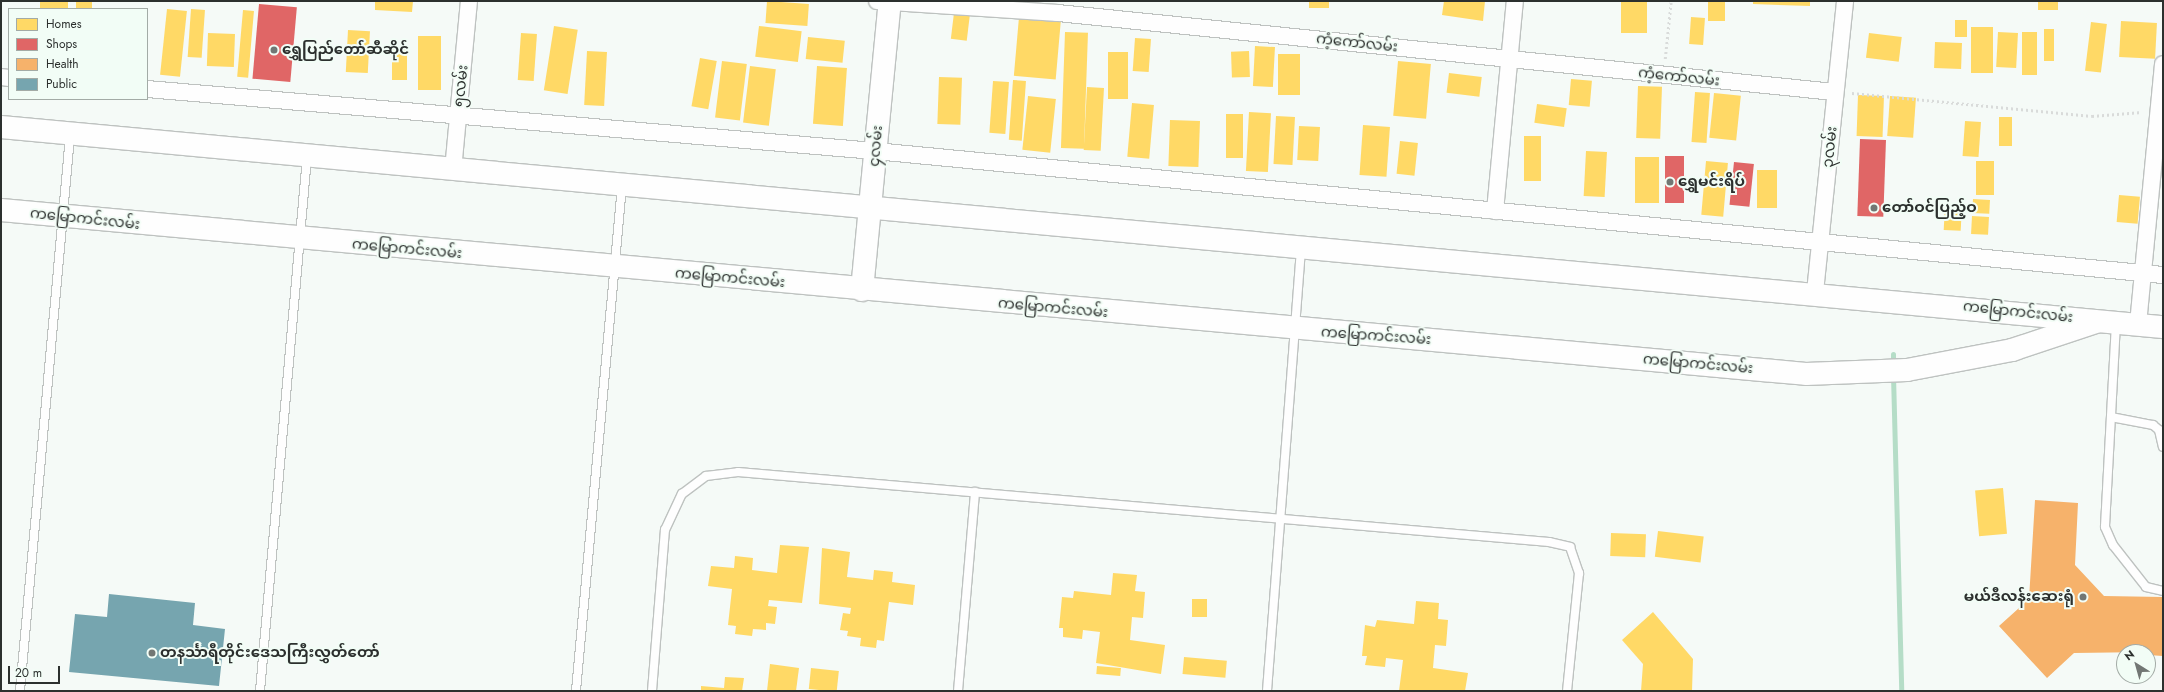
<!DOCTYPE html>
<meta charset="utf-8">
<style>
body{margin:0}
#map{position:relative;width:2164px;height:692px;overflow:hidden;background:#f5faf7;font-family:Jost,"Noto Sans Myanmar",sans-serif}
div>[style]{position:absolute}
.homes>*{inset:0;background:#ffd966;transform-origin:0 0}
.shops>*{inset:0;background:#e06666;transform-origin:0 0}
.health>*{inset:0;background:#f6b26b}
.public>*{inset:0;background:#76a5af}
.stream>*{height:5px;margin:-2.5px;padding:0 2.5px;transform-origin:2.5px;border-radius:2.5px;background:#b5ddc7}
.path>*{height:2.5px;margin-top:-1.25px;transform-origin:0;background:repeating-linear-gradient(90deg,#d9dbda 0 2px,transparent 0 5px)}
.roads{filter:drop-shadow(1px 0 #bec2c0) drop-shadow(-1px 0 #bec2c0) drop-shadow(0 1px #bec2c0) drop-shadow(0 -1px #bec2c0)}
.lane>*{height:8px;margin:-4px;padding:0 4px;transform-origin:4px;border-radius:4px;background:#fefefe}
.street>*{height:16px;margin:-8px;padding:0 8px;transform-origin:8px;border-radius:8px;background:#fefefe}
.secondary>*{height:22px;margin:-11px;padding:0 11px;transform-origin:11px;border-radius:11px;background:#fefefe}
.dots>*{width:11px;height:11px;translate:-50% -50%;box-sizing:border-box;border:2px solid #f2fdf6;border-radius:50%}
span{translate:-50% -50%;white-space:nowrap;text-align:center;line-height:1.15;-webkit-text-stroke:4px #f2fdf6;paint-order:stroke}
.street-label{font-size:15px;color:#2c302e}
.poi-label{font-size:15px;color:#2c302e;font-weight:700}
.left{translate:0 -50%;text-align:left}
.right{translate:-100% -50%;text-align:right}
.frame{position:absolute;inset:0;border:2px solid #2c302e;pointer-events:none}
.legend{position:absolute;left:8px;top:8px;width:140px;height:92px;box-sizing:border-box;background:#f2fdf6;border:1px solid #a3aba6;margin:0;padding:5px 7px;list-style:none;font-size:12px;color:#2c302e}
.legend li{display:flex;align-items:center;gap:8px;height:20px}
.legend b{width:20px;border:1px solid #a3aba6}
.north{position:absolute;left:2116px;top:644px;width:40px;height:40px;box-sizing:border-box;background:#f2fdf6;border:1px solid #a3aba6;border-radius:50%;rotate:323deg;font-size:11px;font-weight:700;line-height:16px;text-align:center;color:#2c302e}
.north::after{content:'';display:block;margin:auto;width:14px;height:18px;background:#727774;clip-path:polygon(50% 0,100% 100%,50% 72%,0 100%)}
.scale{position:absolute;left:8px;top:666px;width:52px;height:18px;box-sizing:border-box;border:2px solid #2c302e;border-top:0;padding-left:5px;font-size:12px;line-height:14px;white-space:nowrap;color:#2c302e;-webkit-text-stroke:3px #f2fdf6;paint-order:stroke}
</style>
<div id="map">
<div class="homes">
<div style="left:40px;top:1px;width:28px;height:8px"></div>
<div style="left:76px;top:1px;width:16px;height:8px"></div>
<div style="clip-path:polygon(375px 1px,413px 1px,412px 12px,375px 10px)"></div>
<div style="left:767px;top:1px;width:42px;height:22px;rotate:4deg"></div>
<div style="left:1309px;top:1px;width:20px;height:7px"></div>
<div style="clip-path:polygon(1444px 1px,1485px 1px,1483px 21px,1442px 15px)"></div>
<div style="left:1621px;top:1px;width:26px;height:32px"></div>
<div style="left:1708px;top:1px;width:17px;height:20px"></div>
<div style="clip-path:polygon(1753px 1px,1810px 1px,1810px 6px,1753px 4px)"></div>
<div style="left:2038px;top:1px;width:20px;height:9px"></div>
<div style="left:167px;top:9px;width:20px;height:66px;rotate:6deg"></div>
<div style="left:191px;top:9px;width:14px;height:48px;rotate:4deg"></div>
<div style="left:243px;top:10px;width:11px;height:67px;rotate:5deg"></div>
<div style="left:954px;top:13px;width:16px;height:26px;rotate:7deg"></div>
<div style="left:1019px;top:17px;width:42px;height:59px;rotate:5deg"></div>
<div style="left:1691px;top:17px;width:14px;height:27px;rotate:4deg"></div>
<div style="left:1955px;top:20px;width:12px;height:17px"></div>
<div style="left:2121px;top:21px;width:36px;height:36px;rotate:3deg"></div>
<div style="left:2091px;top:22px;width:16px;height:49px;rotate:7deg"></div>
<div style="left:554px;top:26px;width:24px;height:65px;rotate:9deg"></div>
<div style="left:759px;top:26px;width:43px;height:31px;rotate:7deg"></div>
<div style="left:1971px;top:27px;width:22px;height:46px"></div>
<div style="left:2044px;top:29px;width:10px;height:32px"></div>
<div style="left:348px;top:30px;width:22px;height:42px;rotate:3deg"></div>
<div style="left:1065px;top:32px;width:23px;height:116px;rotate:2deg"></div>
<div style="left:1998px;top:32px;width:20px;height:35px;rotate:3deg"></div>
<div style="left:2022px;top:32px;width:15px;height:43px"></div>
<div style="left:208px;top:33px;width:27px;height:33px;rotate:2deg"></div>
<div style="left:521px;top:33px;width:16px;height:47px;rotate:4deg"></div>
<div style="left:1869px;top:33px;width:33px;height:25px;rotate:7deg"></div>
<div style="left:418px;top:36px;width:23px;height:54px"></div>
<div style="left:808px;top:37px;width:37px;height:22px;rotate:6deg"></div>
<div style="left:1135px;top:38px;width:16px;height:33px;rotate:4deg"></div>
<div style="left:1935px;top:42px;width:27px;height:26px;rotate:2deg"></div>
<div style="left:1255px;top:46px;width:20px;height:40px;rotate:3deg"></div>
<div style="left:392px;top:49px;width:15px;height:31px"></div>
<div style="left:587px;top:51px;width:20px;height:54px;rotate:3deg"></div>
<div style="left:1249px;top:51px;width:26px;height:18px;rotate:88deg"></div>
<div style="left:1108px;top:52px;width:20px;height:47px"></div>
<div style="left:1278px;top:54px;width:22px;height:41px"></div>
<div style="left:700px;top:58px;width:17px;height:49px;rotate:10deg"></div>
<div style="left:722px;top:61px;width:25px;height:57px;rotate:7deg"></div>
<div style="left:1398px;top:61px;width:33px;height:55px;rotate:5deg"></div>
<div style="left:750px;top:66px;width:26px;height:57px;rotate:7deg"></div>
<div style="left:817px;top:66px;width:30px;height:58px;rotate:4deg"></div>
<div style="left:1449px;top:73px;width:33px;height:20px;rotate:7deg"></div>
<div style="left:939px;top:77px;width:23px;height:47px;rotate:2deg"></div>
<div style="left:1571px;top:79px;width:21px;height:26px;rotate:5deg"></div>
<div style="left:1013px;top:80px;width:13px;height:60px;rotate:4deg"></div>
<div style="left:993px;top:81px;width:16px;height:52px;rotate:4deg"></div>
<div style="left:1638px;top:86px;width:24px;height:52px;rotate:2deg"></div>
<div style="left:1087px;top:87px;width:17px;height:63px;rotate:3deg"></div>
<div style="left:1695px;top:92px;width:15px;height:50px;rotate:4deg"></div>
<div style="left:1714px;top:93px;width:27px;height:45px;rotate:6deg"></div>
<div style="left:1858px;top:95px;width:26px;height:41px;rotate:2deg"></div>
<div style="left:1028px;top:96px;width:28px;height:54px;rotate:6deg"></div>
<div style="left:1890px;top:96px;width:26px;height:40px;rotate:4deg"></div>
<div style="left:1132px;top:103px;width:22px;height:54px;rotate:5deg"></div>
<div style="left:1537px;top:104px;width:30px;height:19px;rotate:8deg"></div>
<div style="left:1249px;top:112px;width:22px;height:59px;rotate:3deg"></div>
<div style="left:1226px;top:114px;width:17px;height:44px"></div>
<div style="left:1276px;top:116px;width:19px;height:48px;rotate:3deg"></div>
<div style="left:1999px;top:117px;width:13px;height:29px"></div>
<div style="left:1170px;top:120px;width:30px;height:46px;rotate:2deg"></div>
<div style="left:1965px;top:121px;width:16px;height:35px;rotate:4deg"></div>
<div style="left:1363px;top:125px;width:27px;height:50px;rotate:4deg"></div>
<div style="left:1299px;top:126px;width:21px;height:34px;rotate:3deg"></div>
<div style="left:1524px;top:136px;width:17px;height:45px"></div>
<div style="left:1400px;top:141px;width:18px;height:33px;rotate:6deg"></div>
<div style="left:1586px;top:151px;width:21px;height:45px;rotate:3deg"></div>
<div style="left:1635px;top:157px;width:24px;height:46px"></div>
<div style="left:1706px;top:161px;width:22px;height:54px;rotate:5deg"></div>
<div style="left:1976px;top:161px;width:18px;height:34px"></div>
<div style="left:1757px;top:170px;width:20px;height:38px"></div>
<div style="left:2119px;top:195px;width:21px;height:27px;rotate:5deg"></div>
<div style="left:1973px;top:199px;width:17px;height:14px;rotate:3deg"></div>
<div style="left:1945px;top:205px;width:17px;height:25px;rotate:3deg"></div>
<div style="left:1972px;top:216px;width:17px;height:18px;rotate:3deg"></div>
<div style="left:2003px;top:488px;width:46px;height:28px;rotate:85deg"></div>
<div style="left:1658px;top:531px;width:46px;height:26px;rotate:7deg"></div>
<div style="left:1611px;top:533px;width:35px;height:23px;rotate:2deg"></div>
<div style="clip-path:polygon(780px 545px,809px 547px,802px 603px,769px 600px,768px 606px,777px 607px,775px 624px,766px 623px,766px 630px,753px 629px,752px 636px,735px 634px,736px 626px,728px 625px,732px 589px,708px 586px,711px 566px,734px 568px,735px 556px,753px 558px,752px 570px,777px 573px)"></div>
<div style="clip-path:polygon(822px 548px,850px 552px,847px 577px,873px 580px,874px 570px,893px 572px,892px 582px,915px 585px,913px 605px,889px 602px,884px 641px,877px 640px,876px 648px,860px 646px,861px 638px,847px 636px,848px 631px,840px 630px,843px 613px,850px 614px,851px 608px,819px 604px)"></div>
<div style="clip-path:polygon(1113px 573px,1137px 575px,1135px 591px,1145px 592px,1143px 618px,1132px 617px,1130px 640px,1165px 645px,1161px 674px,1096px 663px,1100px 632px,1083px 630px,1082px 639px,1063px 637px,1063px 628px,1059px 628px,1062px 597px,1073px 598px,1074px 591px,1111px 595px)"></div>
<div style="left:1192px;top:599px;width:15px;height:18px"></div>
<div style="clip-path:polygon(1416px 601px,1439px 603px,1438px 619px,1448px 620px,1446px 646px,1435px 645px,1433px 668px,1468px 673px,1465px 691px,1399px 691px,1403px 660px,1386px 658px,1385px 667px,1365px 665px,1367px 656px,1362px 656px,1365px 625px,1375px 627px,1377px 620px,1414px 624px)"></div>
<div style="clip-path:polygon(1653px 612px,1693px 659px,1692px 691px,1641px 691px,1643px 664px,1622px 640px)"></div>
<div style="left:1184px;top:657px;width:43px;height:17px;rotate:5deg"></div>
<div style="clip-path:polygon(770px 664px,799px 668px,796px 691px,767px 691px)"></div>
<div style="left:1097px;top:666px;width:24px;height:8px;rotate:5deg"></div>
<div style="left:811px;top:668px;width:28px;height:21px;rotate:6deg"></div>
<div style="clip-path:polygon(725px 677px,744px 678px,742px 691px,701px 691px,701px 686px,724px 688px)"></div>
</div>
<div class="shops">
<div style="left:259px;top:4px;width:38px;height:75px;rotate:5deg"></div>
<div style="left:1860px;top:139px;width:26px;height:77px;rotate:2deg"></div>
<div style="left:1665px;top:156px;width:19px;height:47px"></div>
<div style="left:1734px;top:162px;width:20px;height:43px;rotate:6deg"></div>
</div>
<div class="health">
<div style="clip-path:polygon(2035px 500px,2078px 503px,2075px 565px,2104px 596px,2163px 597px,2163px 656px,2148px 655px,2148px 652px,2074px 653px,2047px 678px,1999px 626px,2029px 599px)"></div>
</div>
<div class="public">
<div style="clip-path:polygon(109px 594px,195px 603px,193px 625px,225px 629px,219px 686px,69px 672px,75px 614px,107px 617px)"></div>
</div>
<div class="stream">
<div style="left:1893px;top:354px;width:11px;rotate:90deg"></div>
<div style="left:1893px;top:375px;width:316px;rotate:88.5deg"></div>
</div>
<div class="path">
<div style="left:1665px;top:59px;width:58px;rotate:-84.1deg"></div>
<div style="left:1852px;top:93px;width:241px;rotate:5.5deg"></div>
<div style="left:2092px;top:116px;width:50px;rotate:-4.6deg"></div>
</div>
<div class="roads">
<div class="lane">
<div style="left:2116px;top:323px;width:204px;rotate:93.1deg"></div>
<div style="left:2105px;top:527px;width:20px;rotate:66deg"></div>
<div style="left:2113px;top:545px;width:53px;rotate:51.8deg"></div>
<div style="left:2146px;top:587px;width:17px;rotate:13deg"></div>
<div style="left:2111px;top:417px;width:43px;rotate:10.8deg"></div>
<div style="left:2153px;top:425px;width:8px;rotate:40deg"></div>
<div style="left:2159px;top:430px;width:17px;rotate:77deg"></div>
<div style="left:20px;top:691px;width:557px;rotate:-84.85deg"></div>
<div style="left:260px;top:691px;width:536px;rotate:-84.97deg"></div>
<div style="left:576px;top:691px;width:507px;rotate:-84.8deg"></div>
<div style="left:652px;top:691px;width:162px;rotate:-85.4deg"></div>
<div style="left:665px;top:530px;width:40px;rotate:-65deg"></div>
<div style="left:682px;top:494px;width:30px;rotate:-37deg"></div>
<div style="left:706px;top:476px;width:32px;rotate:-7deg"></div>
<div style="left:738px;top:472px;width:814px;rotate:4.93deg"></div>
<div style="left:1549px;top:542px;width:22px;rotate:13deg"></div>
<div style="left:1570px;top:547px;width:28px;rotate:71deg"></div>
<div style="left:1579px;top:573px;width:119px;rotate:95.8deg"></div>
<div style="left:958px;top:691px;width:200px;rotate:-85.1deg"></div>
<div style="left:1267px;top:691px;width:444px;rotate:-85.6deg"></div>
</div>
<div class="street">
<div style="left:877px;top:1px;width:181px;rotate:3.8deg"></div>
<div style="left:1058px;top:13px;width:781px;rotate:5.81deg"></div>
<div style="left:1px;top:77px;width:8px;rotate:7deg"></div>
<div style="left:147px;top:89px;width:731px;rotate:4.87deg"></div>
<div style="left:875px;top:151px;width:1294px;rotate:5.5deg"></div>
<div style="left:453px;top:170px;width:170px;rotate:-84.6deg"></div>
<div style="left:1495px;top:211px;width:211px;rotate:-84.6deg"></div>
<div style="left:1815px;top:292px;width:293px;rotate:-84.1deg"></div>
<div style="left:2138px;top:324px;width:261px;rotate:-84.5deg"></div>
</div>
<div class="secondary">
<div style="left:1px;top:127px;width:2171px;rotate:5.29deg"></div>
<div style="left:1px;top:210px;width:1812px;rotate:5.19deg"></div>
<div style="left:1806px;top:374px;width:101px;rotate:-2.3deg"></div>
<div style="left:1907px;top:370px;width:107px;rotate:-10.8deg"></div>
<div style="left:2012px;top:350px;width:89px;rotate:-18.4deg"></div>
<div style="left:862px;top:290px;width:290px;rotate:-84.5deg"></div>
</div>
</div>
<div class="dots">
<div style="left:274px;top:50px;background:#727774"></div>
<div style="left:1670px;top:182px;background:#727774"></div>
<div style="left:1874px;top:208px;background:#727774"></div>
<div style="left:2083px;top:597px;background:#727774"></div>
<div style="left:152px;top:653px;background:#727774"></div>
</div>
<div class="street-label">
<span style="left:1357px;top:43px;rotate:6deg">ကံ့ကော်လမ်း</span>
<span style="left:1679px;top:77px;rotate:6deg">ကံ့ကော်လမ်း</span>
<span style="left:461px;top:86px;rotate:-84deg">၅လမ်း</span>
<span style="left:876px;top:146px;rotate:-85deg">၄လမ်း</span>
<span style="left:1830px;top:147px;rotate:-84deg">၃လမ်း</span>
<span style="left:85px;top:219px;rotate:6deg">ကမြောကင်းလမ်း</span>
<span style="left:407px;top:249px;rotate:5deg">ကမြောကင်းလမ်း</span>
<span style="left:730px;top:278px;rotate:5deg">ကမြောကင်းလမ်း</span>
<span style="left:1053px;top:308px;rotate:5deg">ကမြောကင်းလမ်း</span>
<span style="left:2018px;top:312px;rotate:6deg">ကမြောကင်းလမ်း</span>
<span style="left:1376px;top:336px;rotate:4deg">ကမြောကင်းလမ်း</span>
<span style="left:1698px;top:364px;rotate:5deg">ကမြောကင်းလမ်း</span>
</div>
<div class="poi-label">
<span class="left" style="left:282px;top:50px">ရွှေပြည်တော်ဆီဆိုင်</span>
<span class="left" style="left:1678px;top:182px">ရွှေမင်းရိပ်</span>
<span class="left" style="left:1882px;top:208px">တော်ဝင်ပြည့်ဝ</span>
<span class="right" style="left:2074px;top:597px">မယ်ဒီလန်းဆေးရုံ</span>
<span class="left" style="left:160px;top:653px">တနင်္သာရီတိုင်းဒေသကြီးလွှတ်တော်</span>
</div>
<div class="frame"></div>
<ul class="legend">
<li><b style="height:11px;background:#ffd966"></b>Homes</li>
<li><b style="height:11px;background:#e06666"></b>Shops</li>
<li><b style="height:11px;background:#f6b26b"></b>Health</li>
<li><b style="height:11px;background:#76a5af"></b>Public</li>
</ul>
<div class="north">N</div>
<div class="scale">20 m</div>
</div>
